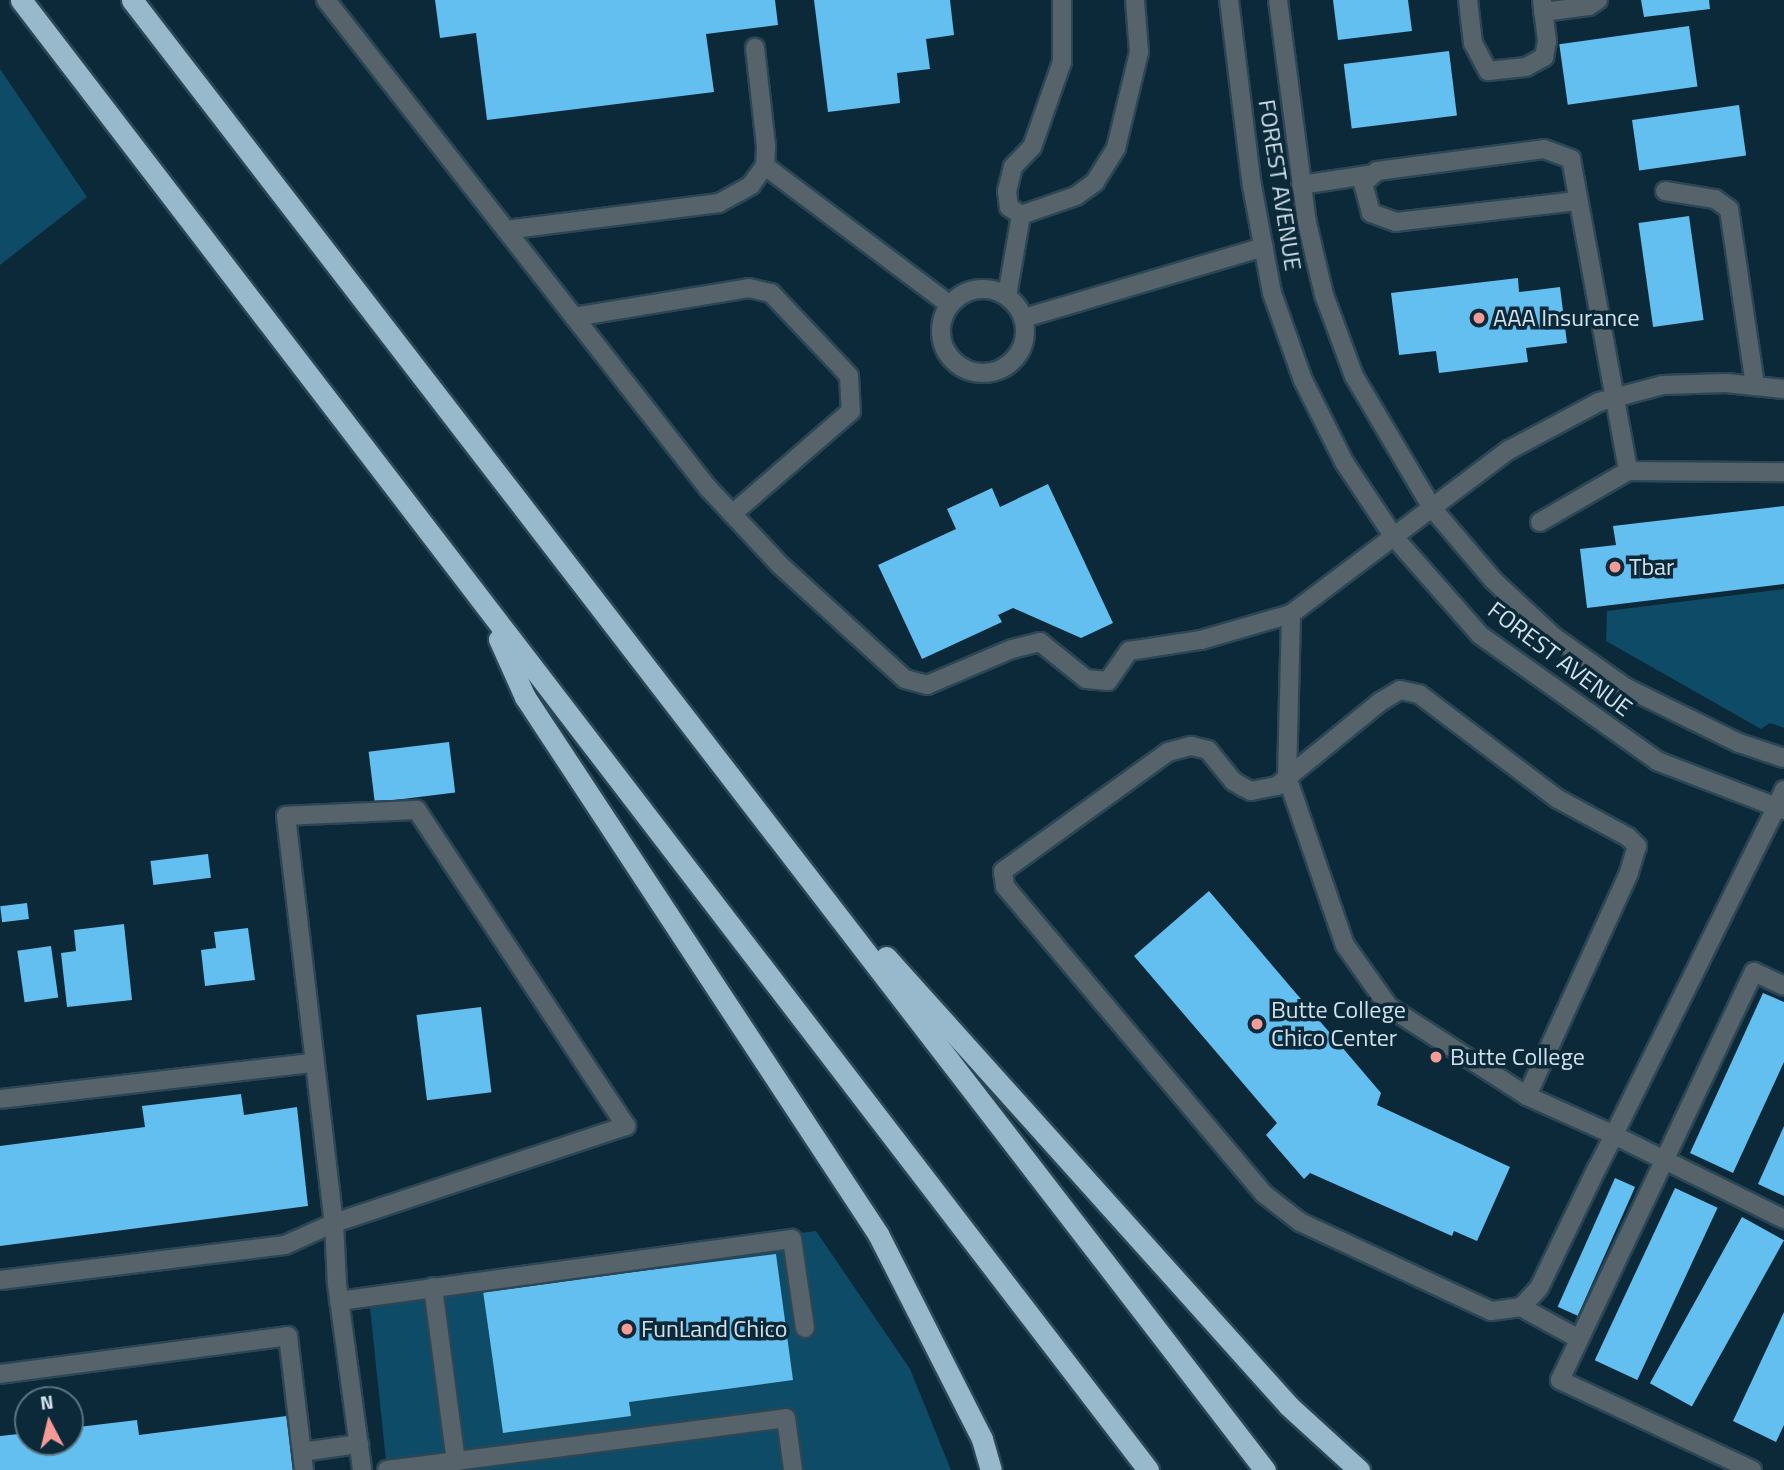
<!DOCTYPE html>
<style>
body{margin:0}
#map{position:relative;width:1784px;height:1470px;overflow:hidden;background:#0b2938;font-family:"Titillium Web",sans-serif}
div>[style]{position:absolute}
.green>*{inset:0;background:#0e4b66}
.building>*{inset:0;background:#62bfef;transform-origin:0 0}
.roads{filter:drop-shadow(2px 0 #2b4655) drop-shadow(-2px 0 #2b4655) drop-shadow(0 2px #2b4655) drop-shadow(0 -2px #2b4655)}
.minor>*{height:18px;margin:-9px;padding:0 9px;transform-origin:9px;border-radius:9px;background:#56636b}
.minor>.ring{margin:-9px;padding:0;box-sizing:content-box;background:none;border:18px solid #56636b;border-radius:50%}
.highway>*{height:21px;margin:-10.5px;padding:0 10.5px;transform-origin:10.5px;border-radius:10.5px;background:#98b8cb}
.dots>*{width:19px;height:19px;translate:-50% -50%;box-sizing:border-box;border:4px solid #0b2938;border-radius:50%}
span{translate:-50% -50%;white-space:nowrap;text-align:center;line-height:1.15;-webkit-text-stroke:7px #0b2938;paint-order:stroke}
.street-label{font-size:24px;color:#d1e1eb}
.poi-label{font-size:24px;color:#d1e1eb}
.left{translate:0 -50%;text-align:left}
.north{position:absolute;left:14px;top:1386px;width:70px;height:70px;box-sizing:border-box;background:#0b2938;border:2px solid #5a7380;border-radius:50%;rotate:353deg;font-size:19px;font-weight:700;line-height:28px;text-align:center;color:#d1e1eb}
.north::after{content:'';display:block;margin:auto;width:24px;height:32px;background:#f59b97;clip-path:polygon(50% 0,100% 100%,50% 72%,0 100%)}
</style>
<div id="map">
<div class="green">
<div style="clip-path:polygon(0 69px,87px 197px,0 265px)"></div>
<div style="clip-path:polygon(1784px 589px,1784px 728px,1770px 723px,1761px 729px,1606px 641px,1607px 611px)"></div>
<div style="clip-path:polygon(816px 1231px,910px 1369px,951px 1470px,387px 1470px,368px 1289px)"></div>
</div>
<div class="building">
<div style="clip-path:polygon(435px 0,775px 0,778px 25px,706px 34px,714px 92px,487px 120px,476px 33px,440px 38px)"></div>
<div style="clip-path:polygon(814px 0,950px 0,954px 35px,926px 39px,930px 69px,897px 73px,900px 103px,828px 112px)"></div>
<div style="clip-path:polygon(1333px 0,1408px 0,1412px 31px,1338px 40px)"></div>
<div style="clip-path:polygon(1641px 0,1709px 0,1710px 9px,1644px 17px)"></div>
<div style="left:1689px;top:26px;width:61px;height:131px;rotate:82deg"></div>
<div style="left:1449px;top:51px;width:65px;height:106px;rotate:83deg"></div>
<div style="left:1739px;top:105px;width:51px;height:108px;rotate:82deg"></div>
<div style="left:1689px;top:216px;width:105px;height:51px;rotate:82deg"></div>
<div style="clip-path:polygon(1518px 278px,1519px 292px,1560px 287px,1567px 343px,1526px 348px,1528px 362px,1439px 373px,1436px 351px,1399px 355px,1391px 293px)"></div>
<div style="clip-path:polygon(1048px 484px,1113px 623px,1081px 638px,1013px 608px,998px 615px,1002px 622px,922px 659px,878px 565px,956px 529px,947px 509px,992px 488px,1000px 507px)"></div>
<div style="clip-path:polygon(1784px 506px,1784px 584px,1587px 608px,1580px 549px,1616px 545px,1613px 526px)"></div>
<div style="left:449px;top:742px;width:51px;height:81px;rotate:83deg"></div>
<div style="left:208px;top:854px;width:24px;height:58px;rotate:83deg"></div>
<div style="clip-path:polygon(1209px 891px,1381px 1093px,1377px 1105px,1510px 1167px,1477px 1241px,1454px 1231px,1452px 1236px,1310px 1173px,1304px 1179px,1266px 1135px,1277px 1123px,1134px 956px)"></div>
<div style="left:27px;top:903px;width:16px;height:27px;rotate:83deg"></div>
<div style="clip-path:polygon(124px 924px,132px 1000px,67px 1007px,61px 953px,76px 951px,74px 930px)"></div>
<div style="clip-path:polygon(248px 928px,255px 980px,205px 986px,201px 950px,216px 948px,214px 932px)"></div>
<div style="left:51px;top:946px;width:52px;height:34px;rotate:82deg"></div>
<div style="clip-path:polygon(1763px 993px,1784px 1002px,1784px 1062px,1733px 1173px,1690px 1153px)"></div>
<div style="left:481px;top:1007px;width:86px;height:65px;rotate:83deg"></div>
<div style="clip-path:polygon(241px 1094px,244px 1115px,297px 1107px,308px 1206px,0 1246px,0 1146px,145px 1127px,142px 1106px)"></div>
<div style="clip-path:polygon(1784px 1126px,1784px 1196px,1758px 1184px)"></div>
<div style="left:1615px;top:1178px;width:22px;height:141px;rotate:24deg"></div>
<div style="left:1675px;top:1188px;width:47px;height:190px;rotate:25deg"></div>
<div style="left:1742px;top:1217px;width:48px;height:190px;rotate:29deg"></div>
<div style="clip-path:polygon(776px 1254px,793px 1380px,629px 1402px,631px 1416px,503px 1433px,483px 1291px)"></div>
<div style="clip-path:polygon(1784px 1312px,1784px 1425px,1776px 1442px,1733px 1421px)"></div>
<div style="clip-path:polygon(294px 1415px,301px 1470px,0 1470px,0 1436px,28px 1433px,28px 1442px,70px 1442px,70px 1428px,137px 1420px,139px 1435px)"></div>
</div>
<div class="roads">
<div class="minor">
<div style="left:326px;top:0;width:620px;rotate:51.95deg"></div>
<div style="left:708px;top:488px;width:105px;rotate:46.9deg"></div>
<div style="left:780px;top:565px;width:169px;rotate:42.4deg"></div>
<div style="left:905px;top:679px;width:23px;rotate:15deg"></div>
<div style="left:927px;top:685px;width:92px;rotate:-23deg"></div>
<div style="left:1012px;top:649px;width:29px;rotate:-14deg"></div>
<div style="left:1040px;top:642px;width:59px;rotate:38.8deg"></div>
<div style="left:1086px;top:679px;width:22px;rotate:5deg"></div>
<div style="left:1108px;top:681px;width:37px;rotate:-55deg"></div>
<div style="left:1129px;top:651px;width:73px;rotate:-8.7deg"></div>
<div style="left:1201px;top:640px;width:94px;rotate:-16.1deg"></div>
<div style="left:1291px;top:614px;width:273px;rotate:-37deg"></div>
<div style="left:1509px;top:450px;width:102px;rotate:-28.1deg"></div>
<div style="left:1599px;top:402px;width:66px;rotate:-14.9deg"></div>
<div style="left:1663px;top:385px;width:63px;rotate:-1.8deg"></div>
<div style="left:1726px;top:383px;width:58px;rotate:5.9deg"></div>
<div style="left:1062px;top:0;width:62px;rotate:90deg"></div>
<div style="left:1062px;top:62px;width:90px;rotate:109.4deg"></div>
<div style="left:1032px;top:147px;width:28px;rotate:134deg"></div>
<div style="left:1013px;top:167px;width:25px;rotate:104deg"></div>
<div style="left:1007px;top:191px;width:16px;rotate:83deg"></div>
<div style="left:1009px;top:207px;width:14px;rotate:34deg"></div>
<div style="left:1021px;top:215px;width:58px;rotate:-19.1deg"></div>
<div style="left:1076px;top:196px;width:24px;rotate:-36deg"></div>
<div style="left:1095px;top:182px;width:40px;rotate:-58deg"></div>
<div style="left:1116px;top:148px;width:99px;rotate:-76.5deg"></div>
<div style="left:1139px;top:52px;width:52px;rotate:-94.4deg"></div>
<div style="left:1229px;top:0;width:187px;rotate:83deg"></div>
<div style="left:1252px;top:186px;width:109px;rotate:79.4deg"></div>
<div style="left:1272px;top:293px;width:92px;rotate:70.4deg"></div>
<div style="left:1303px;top:380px;width:92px;rotate:63.4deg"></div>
<div style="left:1344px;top:462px;width:90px;rotate:56.3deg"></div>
<div style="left:1394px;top:537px;width:130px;rotate:48.7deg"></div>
<div style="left:1480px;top:635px;width:217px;rotate:35.4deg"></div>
<div style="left:1657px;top:761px;width:136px;rotate:21.1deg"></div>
<div style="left:1278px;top:0;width:225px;rotate:82.6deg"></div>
<div style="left:1307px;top:223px;width:74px;rotate:76.7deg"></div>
<div style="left:1324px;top:295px;width:86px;rotate:69.7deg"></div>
<div style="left:1354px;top:376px;width:153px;rotate:59.4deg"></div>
<div style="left:1432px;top:508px;width:94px;rotate:49.7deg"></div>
<div style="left:1493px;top:580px;width:82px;rotate:43deg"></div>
<div style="left:1553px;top:636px;width:88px;rotate:35.3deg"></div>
<div style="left:1625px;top:687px;width:127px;rotate:26.2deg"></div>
<div style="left:1739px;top:743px;width:47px;rotate:18.4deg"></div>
<div style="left:1468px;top:0;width:43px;rotate:83.4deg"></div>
<div style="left:1473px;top:43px;width:32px;rotate:62deg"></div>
<div style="left:1488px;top:71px;width:38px;rotate:-6deg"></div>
<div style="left:1526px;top:67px;width:21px;rotate:-29deg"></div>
<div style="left:1544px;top:57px;width:16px;rotate:-79deg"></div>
<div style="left:1547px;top:41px;width:41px;rotate:-97deg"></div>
<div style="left:1543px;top:12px;width:46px;rotate:-7.4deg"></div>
<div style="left:1589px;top:6px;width:11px;rotate:-34deg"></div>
<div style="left:765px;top:166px;width:231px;rotate:36.9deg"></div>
<div style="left:1301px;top:185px;width:68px;rotate:-8.5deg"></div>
<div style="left:1665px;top:191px;width:51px;rotate:9.1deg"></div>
<div style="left:1715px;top:199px;width:17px;rotate:36deg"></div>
<div style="left:1729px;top:209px;width:179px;rotate:81.6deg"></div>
<div style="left:1577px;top:201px;width:182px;rotate:173.4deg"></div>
<div style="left:1396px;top:222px;width:27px;rotate:-160deg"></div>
<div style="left:1371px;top:213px;width:30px;rotate:-105deg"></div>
<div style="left:1363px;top:184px;width:19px;rotate:-43deg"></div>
<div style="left:1377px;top:171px;width:168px;rotate:-7.5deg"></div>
<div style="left:1544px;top:149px;width:29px;rotate:20deg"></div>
<div style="left:1571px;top:159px;width:317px;rotate:79.6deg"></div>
<div style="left:506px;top:230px;width:215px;rotate:-7.2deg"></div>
<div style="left:719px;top:203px;width:37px;rotate:-29deg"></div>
<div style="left:751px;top:185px;width:24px;rotate:-54deg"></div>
<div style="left:765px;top:166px;width:20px;rotate:-87deg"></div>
<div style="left:766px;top:146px;width:99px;rotate:-96.4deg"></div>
<div class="ring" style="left:941px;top:289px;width:66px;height:66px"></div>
<div style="left:1007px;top:296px;width:82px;rotate:-80.2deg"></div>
<div style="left:574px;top:317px;width:177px;rotate:-9.4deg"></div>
<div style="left:749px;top:288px;width:23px;rotate:13deg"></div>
<div style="left:771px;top:293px;width:102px;rotate:46.6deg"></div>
<div style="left:841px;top:367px;width:12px;rotate:48deg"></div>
<div style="left:849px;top:376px;width:35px;rotate:87deg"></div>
<div style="left:851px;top:411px;width:157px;rotate:139.1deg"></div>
<div style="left:1024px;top:318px;width:250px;rotate:-16.5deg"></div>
<div style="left:1540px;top:522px;width:102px;rotate:-30.1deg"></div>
<div style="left:1628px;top:471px;width:156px;rotate:0.4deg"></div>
<div style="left:1291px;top:614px;width:163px;rotate:91.4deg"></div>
<div style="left:1287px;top:777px;width:178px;rotate:71deg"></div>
<div style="left:1345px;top:945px;width:76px;rotate:54.6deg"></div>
<div style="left:1389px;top:1007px;width:164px;rotate:32.8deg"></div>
<div style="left:1784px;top:790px;width:20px;rotate:114deg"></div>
<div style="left:1776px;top:808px;width:365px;rotate:116.4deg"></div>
<div style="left:1614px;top:1135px;width:37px;rotate:117deg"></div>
<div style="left:1597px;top:1168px;width:133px;rotate:115.8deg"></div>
<div style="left:1539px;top:1288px;width:26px;rotate:133deg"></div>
<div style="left:1521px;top:1307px;width:30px;rotate:172deg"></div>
<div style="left:1491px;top:1311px;width:211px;rotate:-155deg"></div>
<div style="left:1300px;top:1222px;width:46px;rotate:-142.1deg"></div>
<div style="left:1264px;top:1194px;width:402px;rotate:-130.1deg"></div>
<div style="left:1005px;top:886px;width:15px;rotate:-98deg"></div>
<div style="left:1003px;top:871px;width:203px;rotate:-35.8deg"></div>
<div style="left:1168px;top:752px;width:24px;rotate:-15deg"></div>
<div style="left:1191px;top:746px;width:17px;rotate:13deg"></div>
<div style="left:1208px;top:750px;width:40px;rotate:51deg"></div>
<div style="left:1233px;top:781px;width:12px;rotate:31deg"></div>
<div style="left:1243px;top:787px;width:9px;rotate:27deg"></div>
<div style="left:1251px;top:791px;width:26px;rotate:-11deg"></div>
<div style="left:1277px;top:786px;width:133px;rotate:-39.2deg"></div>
<div style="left:1380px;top:702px;width:23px;rotate:-31deg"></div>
<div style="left:1400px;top:690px;width:19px;rotate:12deg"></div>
<div style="left:1419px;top:694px;width:174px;rotate:37.1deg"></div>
<div style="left:1558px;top:799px;width:80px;rotate:28.5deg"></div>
<div style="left:1628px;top:837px;width:13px;rotate:45deg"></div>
<div style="left:1637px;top:846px;width:28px;rotate:107deg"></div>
<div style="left:1629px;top:873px;width:245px;rotate:114.6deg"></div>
<div style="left:1527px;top:1096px;width:95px;rotate:24.1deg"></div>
<div style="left:1614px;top:1135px;width:190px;rotate:26.3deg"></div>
<div style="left:0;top:1099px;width:315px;rotate:-6.6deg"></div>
<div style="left:0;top:1280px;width:287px;rotate:-7deg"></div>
<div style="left:285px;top:1245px;width:54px;rotate:-24.2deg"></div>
<div style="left:334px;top:1223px;width:308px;rotate:-18.4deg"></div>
<div style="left:626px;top:1126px;width:379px;rotate:-123.5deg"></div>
<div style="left:417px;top:810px;width:131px;rotate:177.4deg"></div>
<div style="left:286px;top:816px;width:410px;rotate:83.3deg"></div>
<div style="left:334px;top:1223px;width:61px;rotate:87.2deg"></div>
<div style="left:337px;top:1284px;width:188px;rotate:82.3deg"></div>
<div style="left:433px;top:1287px;width:176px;rotate:82.5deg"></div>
<div style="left:339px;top:1301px;width:457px;rotate:-7.8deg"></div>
<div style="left:792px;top:1239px;width:90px;rotate:81.7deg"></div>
<div style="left:1521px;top:1307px;width:66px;rotate:28.9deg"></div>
<div style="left:0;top:1374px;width:290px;rotate:-7.5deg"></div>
<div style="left:288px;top:1336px;width:135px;rotate:83.2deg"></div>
<div style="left:302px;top:1452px;width:58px;rotate:-8deg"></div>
<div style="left:387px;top:1470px;width:402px;rotate:-7.4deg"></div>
<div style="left:786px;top:1418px;width:52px;rotate:82.3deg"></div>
<div style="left:1752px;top:1470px;width:212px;rotate:-154.9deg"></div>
<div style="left:1560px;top:1380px;width:452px;rotate:-64.6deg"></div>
<div style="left:1754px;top:972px;width:33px;rotate:25deg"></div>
</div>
<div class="highway">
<div style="left:21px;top:0;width:1852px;rotate:52.52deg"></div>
<div style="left:132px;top:0;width:1856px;rotate:52.38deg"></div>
<div style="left:499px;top:639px;width:64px;rotate:65.9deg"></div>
<div style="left:525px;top:697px;width:643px;rotate:56.68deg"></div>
<div style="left:878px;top:1234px;width:230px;rotate:63.1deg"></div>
<div style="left:982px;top:1439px;width:32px;rotate:74deg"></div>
<div style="left:886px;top:957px;width:603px;rotate:48.09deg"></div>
<div style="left:1289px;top:1406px;width:95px;rotate:42.4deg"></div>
</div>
</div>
<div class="dots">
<div style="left:1479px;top:318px;background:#f59b97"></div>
<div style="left:1615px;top:567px;background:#f59b97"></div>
<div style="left:1257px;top:1024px;background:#f59b97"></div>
<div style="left:1436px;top:1057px;background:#f59b97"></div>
<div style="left:627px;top:1329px;background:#f59b97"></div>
</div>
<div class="street-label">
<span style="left:1280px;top:185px;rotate:81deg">FOREST AVENUE</span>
<span style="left:1560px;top:659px;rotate:37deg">FOREST AVENUE</span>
</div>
<div class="poi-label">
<span class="left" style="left:1493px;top:318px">AAA Insurance</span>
<span class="left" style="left:1629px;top:567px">Tbar</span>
<span class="left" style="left:1271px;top:1024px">Butte College<br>Chico Center</span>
<span class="left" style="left:1450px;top:1057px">Butte College</span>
<span class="left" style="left:641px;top:1329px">FunLand Chico</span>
</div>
<div class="north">N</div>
</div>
